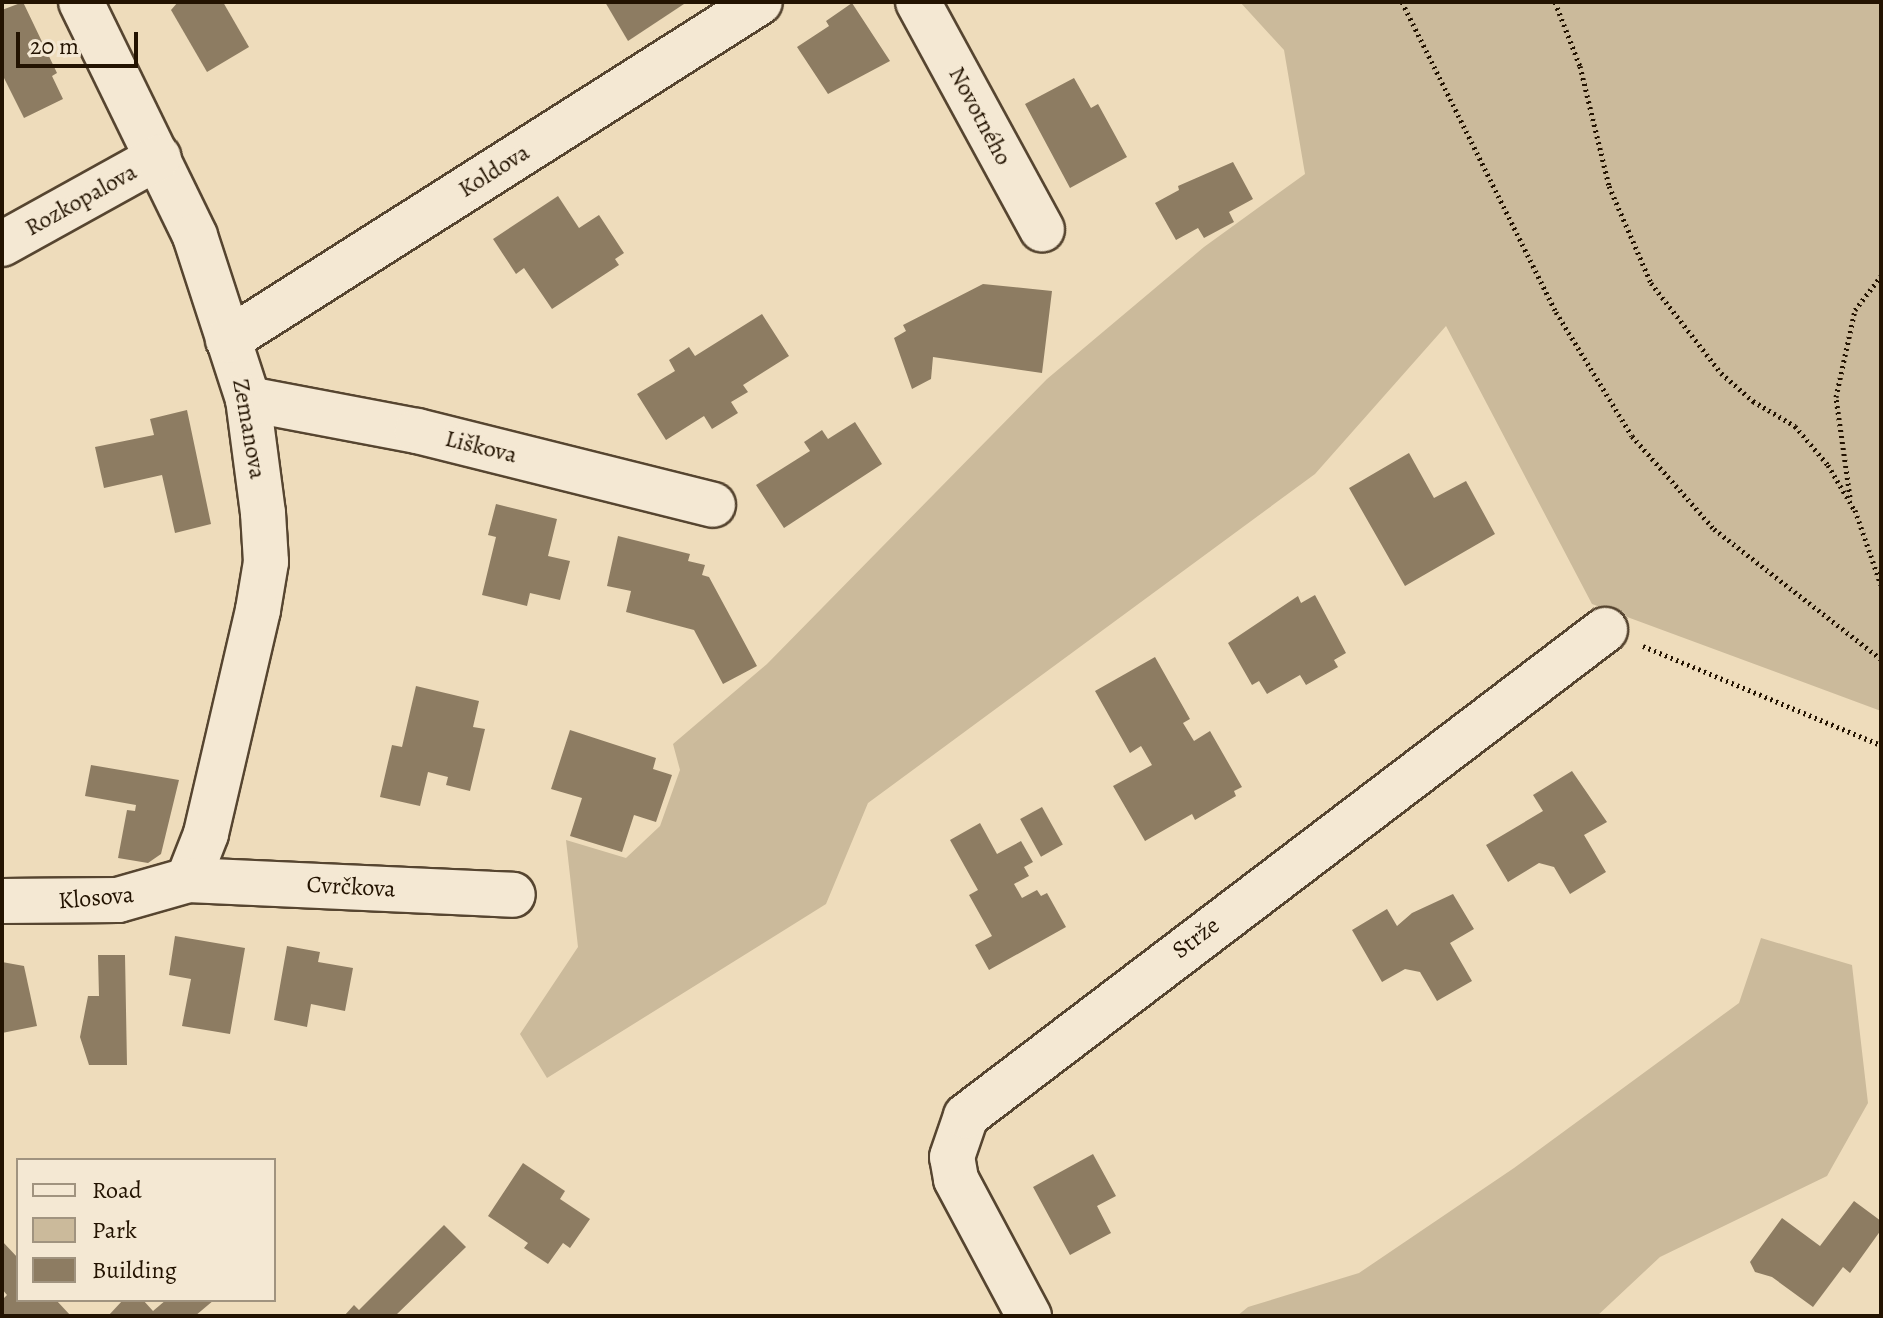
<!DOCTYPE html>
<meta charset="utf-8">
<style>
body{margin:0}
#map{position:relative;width:1883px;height:1318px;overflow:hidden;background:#eedcbb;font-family:Alegreya,serif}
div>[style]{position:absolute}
.green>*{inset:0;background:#cbba9b}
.building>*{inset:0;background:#8d7c62;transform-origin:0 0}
.path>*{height:5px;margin-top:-2.5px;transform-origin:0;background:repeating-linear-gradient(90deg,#231301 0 2px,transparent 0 6px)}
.roads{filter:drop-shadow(2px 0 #564530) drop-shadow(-2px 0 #564530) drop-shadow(0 2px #564530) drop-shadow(0 -2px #564530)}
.minor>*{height:44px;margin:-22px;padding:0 22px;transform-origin:22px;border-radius:22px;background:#f4e8d3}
span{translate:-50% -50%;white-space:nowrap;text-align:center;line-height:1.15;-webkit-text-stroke:8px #f4e8d3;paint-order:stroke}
.street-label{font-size:24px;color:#231301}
.frame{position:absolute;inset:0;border:4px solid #231301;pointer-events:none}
.legend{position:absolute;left:16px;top:1158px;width:260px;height:144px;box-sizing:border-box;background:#f4e8d3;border:2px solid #a0937f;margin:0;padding:10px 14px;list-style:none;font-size:24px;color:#231301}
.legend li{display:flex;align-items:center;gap:16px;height:40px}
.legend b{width:40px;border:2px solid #a0937f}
.scale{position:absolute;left:16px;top:32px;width:122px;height:36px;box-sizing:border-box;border:4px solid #231301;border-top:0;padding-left:10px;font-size:24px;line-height:28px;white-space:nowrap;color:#231301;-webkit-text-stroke:6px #f4e8d3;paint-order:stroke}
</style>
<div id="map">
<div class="green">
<div style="clip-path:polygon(1240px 2px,1881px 2px,1881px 711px,1592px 604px,1446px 326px,1315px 474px,868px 803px,826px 904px,547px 1078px,520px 1034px,578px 947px,566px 840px,626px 858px,660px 826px,680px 770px,673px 744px,767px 664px,1047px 379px,1204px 247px,1305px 174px,1284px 50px)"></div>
<div style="clip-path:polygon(1761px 938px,1852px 965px,1868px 1103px,1827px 1176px,1660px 1257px,1597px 1316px,1237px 1316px,1248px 1307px,1359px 1273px,1514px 1168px,1739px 1003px)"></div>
</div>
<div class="building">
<div style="clip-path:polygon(23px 2px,57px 73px,52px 76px,63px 99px,24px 118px,2px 74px,2px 10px)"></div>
<div style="clip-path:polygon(178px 2px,223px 2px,249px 47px,207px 72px,171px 10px)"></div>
<div style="clip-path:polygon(605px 2px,687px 2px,628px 41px)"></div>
<div style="clip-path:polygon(852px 3px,890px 61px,828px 94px,797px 47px,829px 26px,826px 21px)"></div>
<div style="clip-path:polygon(1074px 78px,1091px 108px,1098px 104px,1127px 157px,1070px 188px,1025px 104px)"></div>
<div style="clip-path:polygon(1233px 162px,1253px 199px,1229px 212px,1234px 222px,1204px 238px,1198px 228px,1176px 240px,1155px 203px,1179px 190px,1178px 186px)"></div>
<div style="clip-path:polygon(558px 196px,579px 228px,599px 215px,624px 253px,615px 259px,619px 265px,552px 309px,524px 268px,516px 274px,493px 239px)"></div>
<div style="clip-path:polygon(983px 284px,1052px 291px,1042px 373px,933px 357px,931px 379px,912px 389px,894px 338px,906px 331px,903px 325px)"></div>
<div style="clip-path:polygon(762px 314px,789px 356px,743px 385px,748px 392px,731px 402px,738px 413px,712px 429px,704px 416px,666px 440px,637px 394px,675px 371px,669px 360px,689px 347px,695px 356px)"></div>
<div style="clip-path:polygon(187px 410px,211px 524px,175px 533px,162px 475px,104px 488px,95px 447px,154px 435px,150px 419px)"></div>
<div style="clip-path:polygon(855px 422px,882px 464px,784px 528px,756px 485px,810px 451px,804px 442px,822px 430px,828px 439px)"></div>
<div style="clip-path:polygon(1409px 453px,1434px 498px,1466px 481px,1495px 534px,1405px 586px,1349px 488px)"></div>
<div style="clip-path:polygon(496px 504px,557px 519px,548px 556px,570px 561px,560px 600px,530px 593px,527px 606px,482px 595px,496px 537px,488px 535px)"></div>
<div style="clip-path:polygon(618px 536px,690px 554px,688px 561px,705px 565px,702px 575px,709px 577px,757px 666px,723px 684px,694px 630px,626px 612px,631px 591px,607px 586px)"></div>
<div style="clip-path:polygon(1315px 595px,1346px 653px,1334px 660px,1338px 667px,1306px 685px,1300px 675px,1267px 694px,1259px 681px,1252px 685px,1228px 643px,1298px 596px,1301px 603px)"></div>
<div style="clip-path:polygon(1155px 657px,1190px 719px,1183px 723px,1194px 741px,1210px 731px,1242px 787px,1234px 791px,1236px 796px,1195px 820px,1192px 814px,1145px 841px,1113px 786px,1152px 765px,1141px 746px,1130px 753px,1095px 691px)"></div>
<div style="clip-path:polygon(416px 686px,479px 701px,473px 727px,485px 729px,470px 791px,446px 785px,448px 777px,428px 772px,420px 806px,380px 797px,392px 745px,402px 747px)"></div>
<div style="clip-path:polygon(570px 730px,656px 758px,653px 769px,672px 775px,656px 822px,634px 815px,622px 852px,570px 836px,582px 798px,551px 789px)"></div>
<div style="clip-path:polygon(91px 765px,179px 780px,161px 854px,148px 863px,118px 858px,127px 810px,135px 811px,136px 805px,85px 796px)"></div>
<div style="clip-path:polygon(1572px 771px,1607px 822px,1584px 835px,1606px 872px,1570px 894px,1554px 867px,1539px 863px,1508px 882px,1486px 845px,1543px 811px,1533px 795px)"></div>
<div style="left:1042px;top:807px;width:43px;height:25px;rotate:61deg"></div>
<div style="clip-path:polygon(980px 823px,997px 854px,1021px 841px,1033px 862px,1024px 867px,1029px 876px,1014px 884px,1022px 898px,1037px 890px,1041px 896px,1047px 893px,1066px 927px,989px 970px,975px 945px,992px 936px,969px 895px,978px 890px,950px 840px)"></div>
<div style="clip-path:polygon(1453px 894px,1474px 929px,1450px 943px,1472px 981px,1437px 1001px,1420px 972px,1405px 969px,1382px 982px,1352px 930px,1387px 909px,1397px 926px,1412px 913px)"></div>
<div style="clip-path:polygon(175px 936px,245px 948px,230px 1034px,182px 1026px,191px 979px,169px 975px)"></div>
<div style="clip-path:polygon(287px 946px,320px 952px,318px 962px,353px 968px,345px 1011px,311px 1004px,307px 1027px,274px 1020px)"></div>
<div style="clip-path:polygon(98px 955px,125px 955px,127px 1065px,89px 1065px,80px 1037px,88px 996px,99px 996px)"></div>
<div style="clip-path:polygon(2px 962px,24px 966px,37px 1026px,2px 1033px)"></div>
<div style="clip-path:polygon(1093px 1154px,1116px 1196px,1097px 1206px,1111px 1233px,1070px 1255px,1033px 1187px)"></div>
<div style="clip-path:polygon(523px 1163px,565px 1191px,560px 1199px,590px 1219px,570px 1248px,563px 1243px,548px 1264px,524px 1248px,528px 1243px,488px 1216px)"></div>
<div style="clip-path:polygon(1854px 1201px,1881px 1221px,1881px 1230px,1850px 1273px,1843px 1267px,1813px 1307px,1772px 1277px,1755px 1272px,1750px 1262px,1782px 1218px,1820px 1246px)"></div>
<div style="clip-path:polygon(444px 1225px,466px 1247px,395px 1316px,344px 1316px,354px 1305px,359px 1310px)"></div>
<div style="clip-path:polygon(2px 1241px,18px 1258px,18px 1300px,56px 1300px,71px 1316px,2px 1316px,2px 1300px,7px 1295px,2px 1289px)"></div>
<div style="clip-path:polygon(123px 1300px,143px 1300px,153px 1311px,166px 1300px,214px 1300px,195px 1316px,108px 1316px)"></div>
</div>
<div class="path">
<div style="left:1402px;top:2px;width:346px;rotate:63.6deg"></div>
<div style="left:1556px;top:312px;width:145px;rotate:58.5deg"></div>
<div style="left:1632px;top:436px;width:124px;rotate:48.6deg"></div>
<div style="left:1714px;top:529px;width:212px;rotate:37.9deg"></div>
<div style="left:1555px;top:2px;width:69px;rotate:68.7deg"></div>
<div style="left:1580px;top:66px;width:123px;rotate:76.4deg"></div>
<div style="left:1609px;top:186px;width:106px;rotate:66.6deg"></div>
<div style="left:1651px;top:283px;width:114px;rotate:52.1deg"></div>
<div style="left:1721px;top:373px;width:43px;rotate:41.2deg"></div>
<div style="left:1753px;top:401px;width:49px;rotate:30.8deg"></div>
<div style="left:1795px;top:426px;width:51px;rotate:49.8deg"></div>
<div style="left:1828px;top:465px;width:53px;rotate:59.6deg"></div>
<div style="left:1850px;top:497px;width:101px;rotate:-98deg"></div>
<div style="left:1836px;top:397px;width:89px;rotate:-77.7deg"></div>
<div style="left:1855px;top:310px;width:43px;rotate:-52.6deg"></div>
<div style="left:1855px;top:510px;width:79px;rotate:70.9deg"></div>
<div style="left:1643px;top:646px;width:258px;rotate:22.6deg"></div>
</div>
<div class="roads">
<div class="minor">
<div style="left:81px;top:2px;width:260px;rotate:64deg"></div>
<div style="left:195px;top:236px;width:171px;rotate:72deg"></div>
<div style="left:248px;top:399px;width:115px;rotate:82.5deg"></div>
<div style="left:263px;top:513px;width:49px;rotate:86.5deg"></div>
<div style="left:266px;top:562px;width:49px;rotate:99.5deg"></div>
<div style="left:258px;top:610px;width:230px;rotate:103.1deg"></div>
<div style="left:206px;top:834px;width:49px;rotate:111.4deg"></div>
<div style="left:918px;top:2px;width:259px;rotate:61.4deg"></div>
<div style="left:2px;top:244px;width:179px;rotate:-29deg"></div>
<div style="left:228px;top:340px;width:630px;rotate:-32.43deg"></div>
<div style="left:248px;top:399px;width:172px;rotate:10.7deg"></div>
<div style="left:417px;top:431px;width:305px;rotate:14deg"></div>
<div style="left:2px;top:901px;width:116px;rotate:-0.5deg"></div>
<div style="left:118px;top:900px;width:73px;rotate:-15.9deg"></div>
<div style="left:188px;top:880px;width:325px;rotate:2.6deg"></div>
<div style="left:1029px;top:1316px;width:155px;rotate:-118.1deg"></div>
<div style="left:956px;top:1179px;width:22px;rotate:-100deg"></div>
<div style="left:952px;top:1157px;width:43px;rotate:-71.1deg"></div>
<div style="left:966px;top:1116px;width:803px;rotate:-37.26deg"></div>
</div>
</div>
<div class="street-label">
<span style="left:980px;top:116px;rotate:62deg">Novotného</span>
<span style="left:494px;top:171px;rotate:-32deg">Koldova</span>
<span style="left:81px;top:200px;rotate:-29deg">Rozkopalova</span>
<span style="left:249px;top:429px;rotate:80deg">Zemanova</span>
<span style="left:481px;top:447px;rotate:14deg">Liškova</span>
<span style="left:351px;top:887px;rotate:3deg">Cvrčkova</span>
<span style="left:96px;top:898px;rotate:-5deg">Klosova</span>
<span style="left:1196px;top:938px;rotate:-37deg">Strže</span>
</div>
<div class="frame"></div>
<ul class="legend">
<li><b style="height:10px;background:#f4e8d3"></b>Road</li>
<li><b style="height:22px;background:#cbba9b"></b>Park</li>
<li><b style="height:22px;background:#8d7c62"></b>Building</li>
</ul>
<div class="scale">20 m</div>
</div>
